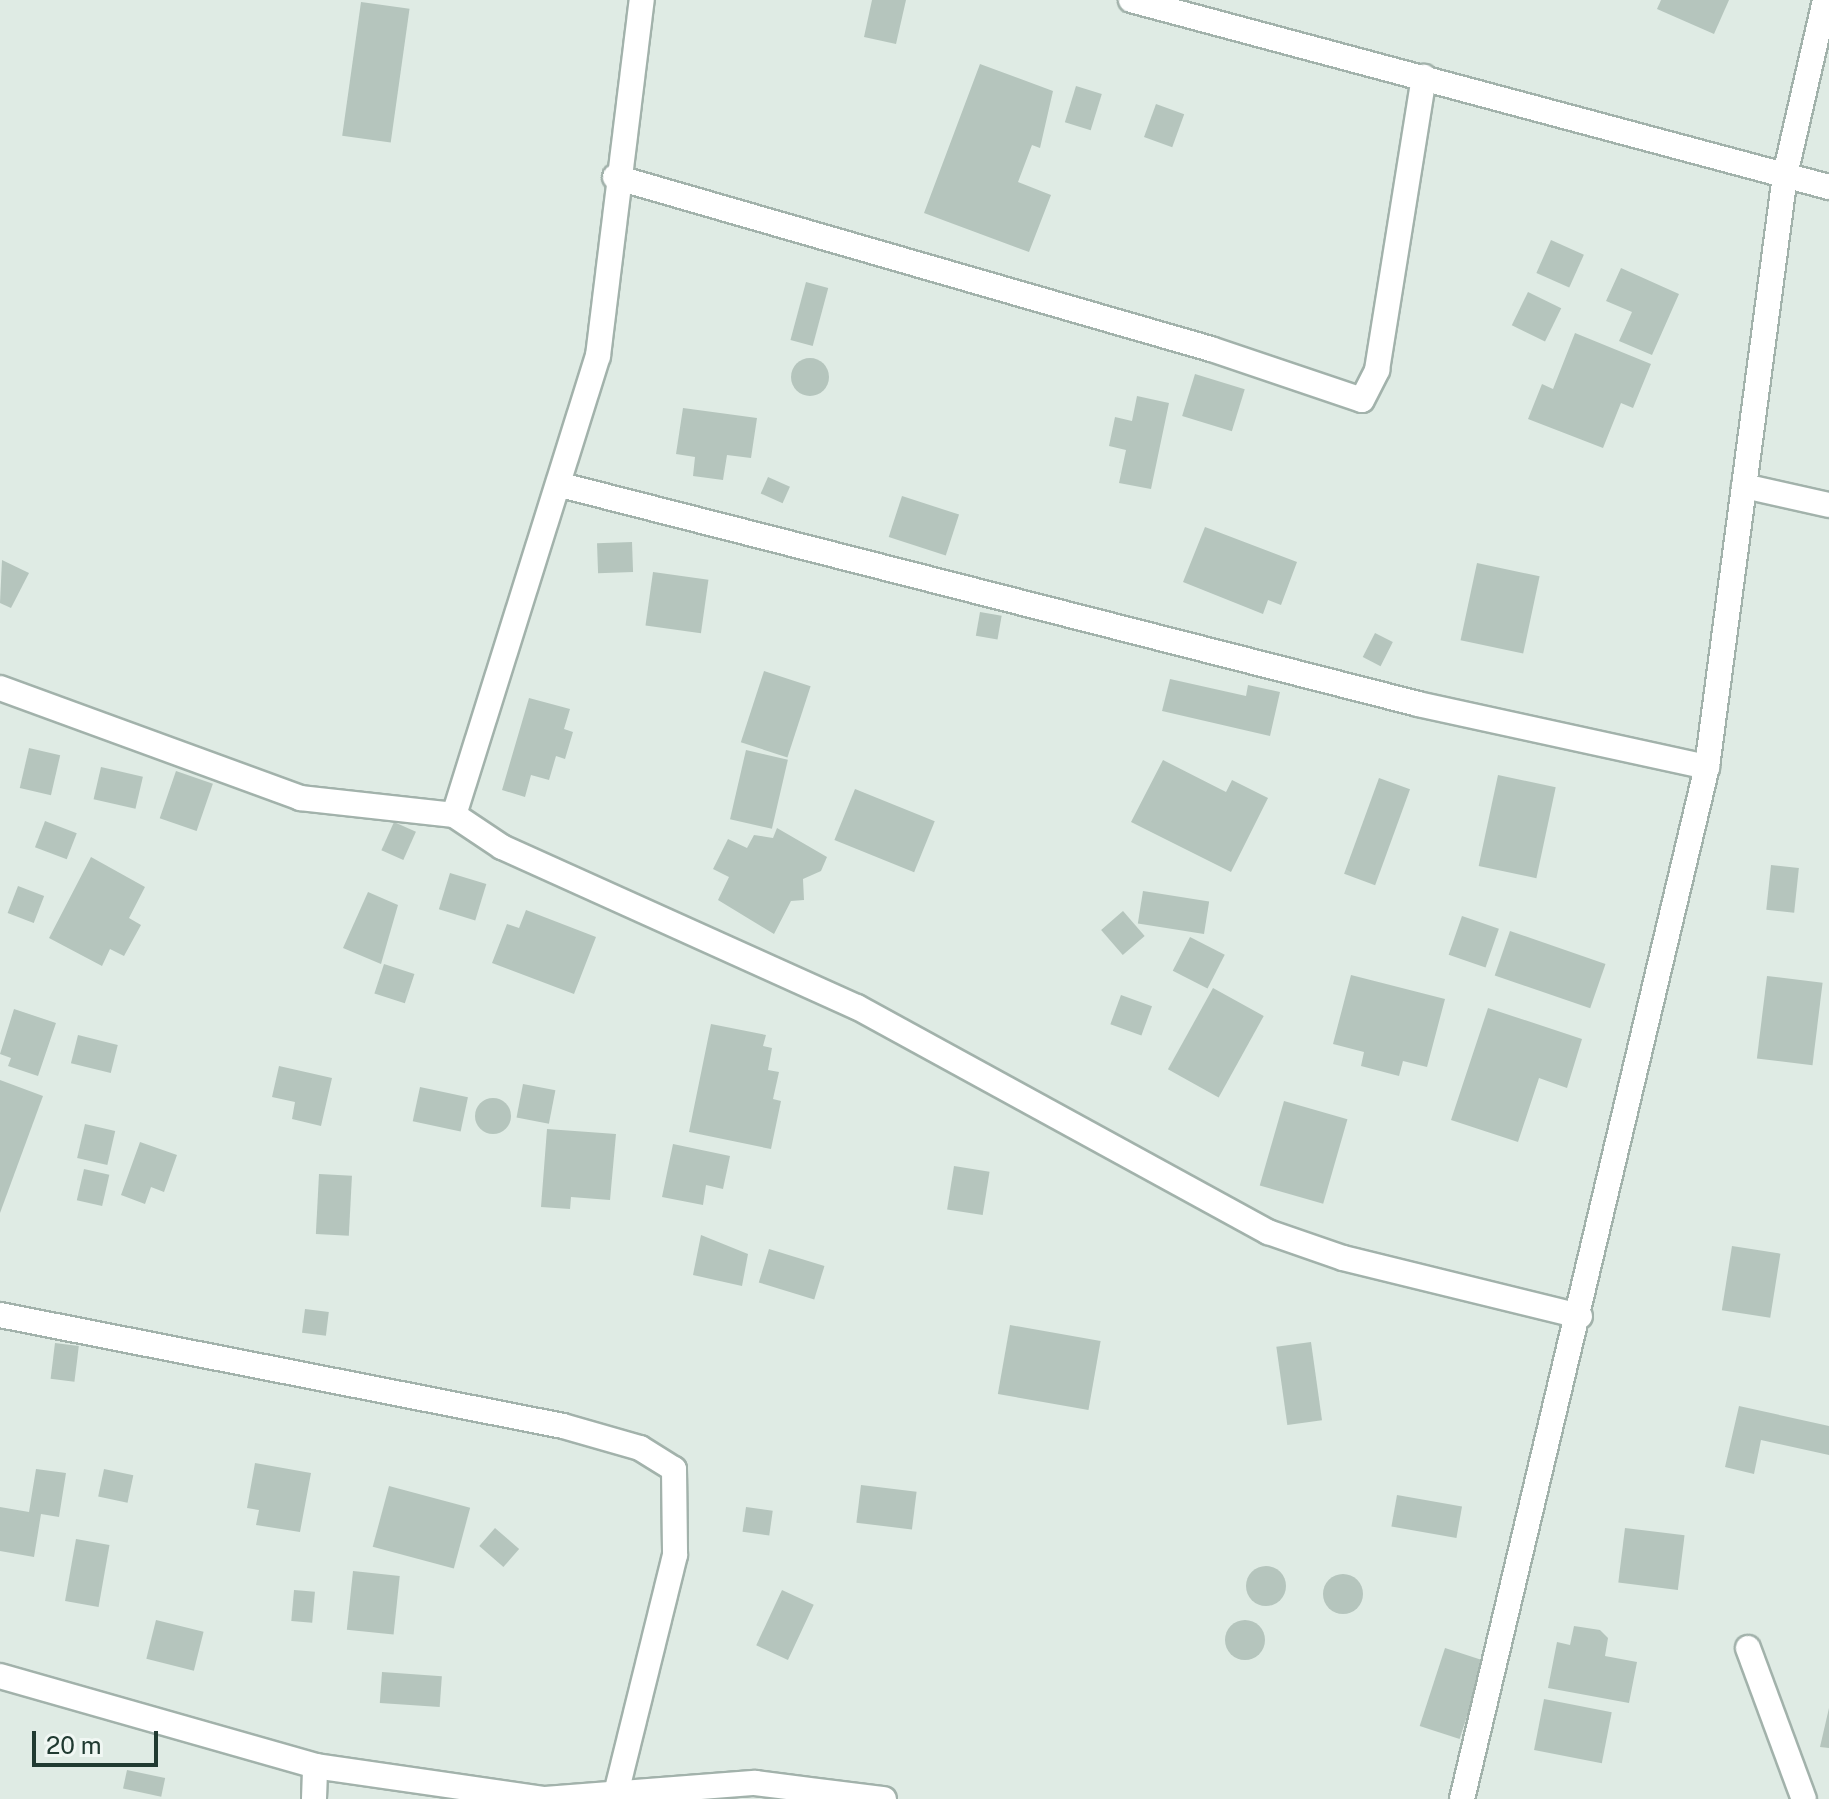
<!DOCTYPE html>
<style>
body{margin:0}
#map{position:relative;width:1829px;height:1799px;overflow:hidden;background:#dfebe4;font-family:"Public Sans",sans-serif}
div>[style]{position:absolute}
.building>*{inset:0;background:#b5c5bd;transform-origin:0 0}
.round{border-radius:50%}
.roads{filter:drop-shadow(2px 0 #a2b2ab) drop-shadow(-2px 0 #a2b2ab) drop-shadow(0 2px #a2b2ab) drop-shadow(0 -2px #a2b2ab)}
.street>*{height:24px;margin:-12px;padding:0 12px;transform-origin:12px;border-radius:12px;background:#fff}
span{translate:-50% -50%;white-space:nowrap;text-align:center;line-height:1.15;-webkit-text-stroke:7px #f0f7f3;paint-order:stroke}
.scale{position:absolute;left:32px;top:1731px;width:126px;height:36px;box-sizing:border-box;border:4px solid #203a31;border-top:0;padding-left:10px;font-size:24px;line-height:28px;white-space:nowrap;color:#203a31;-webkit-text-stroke:6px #f0f7f3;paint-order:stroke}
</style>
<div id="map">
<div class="building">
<div style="clip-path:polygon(872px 0,906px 0,896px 44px,864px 37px)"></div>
<div style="clip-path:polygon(1661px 0,1729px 0,1714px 34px,1657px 9px)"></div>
<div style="left:361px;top:2px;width:49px;height:135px;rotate:8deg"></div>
<div style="clip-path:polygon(980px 64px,1053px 91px,1040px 148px,1032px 145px,1018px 182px,1051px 195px,1029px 252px,924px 213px)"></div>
<div style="left:1076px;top:86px;width:27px;height:38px;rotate:17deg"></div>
<div style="left:1156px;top:104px;width:30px;height:35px;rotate:20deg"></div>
<div style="left:1551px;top:240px;width:36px;height:36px;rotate:24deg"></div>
<div style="clip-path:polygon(1621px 268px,1679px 294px,1652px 355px,1619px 341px,1632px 312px,1606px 301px)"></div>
<div style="left:806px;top:282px;width:23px;height:60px;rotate:15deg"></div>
<div style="left:1528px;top:292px;width:37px;height:37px;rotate:26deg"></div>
<div style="clip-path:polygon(1575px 333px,1651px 364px,1633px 408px,1621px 403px,1603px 448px,1528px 419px,1542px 384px,1553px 389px)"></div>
<div class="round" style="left:791px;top:358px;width:38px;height:38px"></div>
<div style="left:1195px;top:374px;width:52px;height:44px;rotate:17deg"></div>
<div style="clip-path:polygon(1137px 396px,1169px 403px,1151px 489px,1119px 483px,1126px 450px,1109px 446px,1115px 417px,1132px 421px)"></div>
<div style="clip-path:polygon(683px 408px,757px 418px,751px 458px,727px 455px,723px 480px,693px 476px,695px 457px,676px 454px)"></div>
<div style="left:768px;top:477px;width:24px;height:18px;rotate:24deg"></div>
<div style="left:902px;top:496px;width:60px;height:43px;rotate:18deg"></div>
<div style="clip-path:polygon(1205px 527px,1297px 562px,1281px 605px,1268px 600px,1263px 614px,1183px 582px)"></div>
<div style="left:632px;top:542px;width:30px;height:35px;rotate:88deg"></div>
<div style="clip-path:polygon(2px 560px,29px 573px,11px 608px,0 603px)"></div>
<div style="left:1477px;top:563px;width:64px;height:79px;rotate:12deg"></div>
<div style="left:653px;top:572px;width:56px;height:54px;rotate:8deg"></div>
<div style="left:980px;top:612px;width:22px;height:24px;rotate:10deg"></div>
<div style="left:1375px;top:633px;width:20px;height:27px;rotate:27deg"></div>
<div style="left:764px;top:671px;width:49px;height:75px;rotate:18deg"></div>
<div style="clip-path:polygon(1170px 679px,1246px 696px,1248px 685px,1280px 692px,1270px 736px,1162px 711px)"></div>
<div style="clip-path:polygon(529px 698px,570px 709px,564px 729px,573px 732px,565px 759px,556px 756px,549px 780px,531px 775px,525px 797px,502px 790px)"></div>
<div style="left:29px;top:748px;width:32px;height:41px;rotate:13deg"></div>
<div style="left:746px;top:750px;width:43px;height:71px;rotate:13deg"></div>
<div style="clip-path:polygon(1163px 760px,1226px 792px,1232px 780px,1268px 798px,1231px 872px,1131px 822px)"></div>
<div style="left:101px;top:767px;width:43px;height:33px;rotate:13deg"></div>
<div style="left:176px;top:771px;width:39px;height:50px;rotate:19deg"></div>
<div style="left:1498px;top:775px;width:59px;height:93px;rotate:12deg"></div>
<div style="left:1379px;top:778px;width:33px;height:102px;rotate:20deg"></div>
<div style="left:855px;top:789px;width:86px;height:55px;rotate:22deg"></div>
<div style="left:45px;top:821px;width:34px;height:28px;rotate:21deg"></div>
<div style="left:394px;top:822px;width:24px;height:31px;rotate:24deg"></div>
<div style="clip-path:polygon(777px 828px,827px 857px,821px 871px,803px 879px,804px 900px,791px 901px,774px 934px,718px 900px,729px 877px,713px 869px,728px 839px,747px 848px,754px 835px,773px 838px)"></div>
<div style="clip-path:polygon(91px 857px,145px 887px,129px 918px,141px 925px,124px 956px,110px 949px,102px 966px,49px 938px)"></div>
<div style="left:1771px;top:865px;width:28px;height:45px;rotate:6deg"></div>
<div style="left:450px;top:873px;width:38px;height:38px;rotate:17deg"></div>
<div style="left:18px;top:886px;width:28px;height:29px;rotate:21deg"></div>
<div style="left:1143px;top:891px;width:67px;height:33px;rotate:9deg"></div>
<div style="clip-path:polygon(368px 892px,398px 905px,381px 964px,343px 948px)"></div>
<div style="clip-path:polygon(526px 910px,596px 937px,574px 994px,492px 963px,507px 924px,519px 928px)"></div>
<div style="left:1123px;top:911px;width:33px;height:29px;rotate:49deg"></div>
<div style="left:1462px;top:916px;width:39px;height:41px;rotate:19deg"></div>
<div style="left:1510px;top:931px;width:101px;height:47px;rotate:19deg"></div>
<div style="left:1190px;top:937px;width:39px;height:38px;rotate:27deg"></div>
<div style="left:384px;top:964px;width:32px;height:31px;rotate:18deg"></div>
<div style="clip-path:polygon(1351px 975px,1445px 999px,1427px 1067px,1403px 1061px,1399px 1076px,1361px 1066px,1364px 1052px,1333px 1044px)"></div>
<div style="left:1767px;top:976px;width:56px;height:83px;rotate:7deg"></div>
<div style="left:1213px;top:988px;width:58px;height:93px;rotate:29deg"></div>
<div style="left:1121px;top:995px;width:33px;height:31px;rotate:20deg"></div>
<div style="clip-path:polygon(1488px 1008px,1582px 1039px,1567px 1088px,1539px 1078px,1518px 1142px,1451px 1120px)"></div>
<div style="clip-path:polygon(14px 1009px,56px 1023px,38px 1076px,8px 1066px,11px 1058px,0 1054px)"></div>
<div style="clip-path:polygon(711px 1024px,766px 1035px,763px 1046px,772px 1048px,768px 1070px,779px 1072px,773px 1099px,781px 1101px,771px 1149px,689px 1132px)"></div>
<div style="left:78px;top:1035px;width:41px;height:29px;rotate:14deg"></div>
<div style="clip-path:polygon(279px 1066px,332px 1078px,321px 1126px,292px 1119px,295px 1102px,272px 1097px)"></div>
<div style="clip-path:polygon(0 1080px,43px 1096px,0 1213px)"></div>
<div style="left:523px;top:1084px;width:33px;height:34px;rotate:11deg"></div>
<div style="left:420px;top:1087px;width:49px;height:35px;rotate:12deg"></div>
<div class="round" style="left:475px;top:1098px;width:36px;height:36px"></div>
<div style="left:1284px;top:1101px;width:66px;height:88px;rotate:16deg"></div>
<div style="left:85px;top:1124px;width:31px;height:35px;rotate:13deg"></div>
<div style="clip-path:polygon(547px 1129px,616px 1134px,610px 1200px,571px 1197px,570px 1209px,541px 1207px)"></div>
<div style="clip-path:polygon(140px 1142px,177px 1155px,164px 1192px,151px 1187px,145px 1204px,121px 1195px)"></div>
<div style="clip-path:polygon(673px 1144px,730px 1156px,723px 1189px,706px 1185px,703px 1205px,662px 1197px)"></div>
<div style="left:954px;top:1166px;width:36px;height:44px;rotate:9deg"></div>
<div style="left:84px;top:1169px;width:26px;height:32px;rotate:13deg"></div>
<div style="left:319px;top:1174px;width:33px;height:60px;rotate:3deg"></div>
<div style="clip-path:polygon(701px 1235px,748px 1254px,742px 1286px,693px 1275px)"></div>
<div style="left:1732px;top:1246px;width:49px;height:65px;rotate:9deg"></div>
<div style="left:769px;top:1249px;width:58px;height:35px;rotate:17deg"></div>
<div style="left:305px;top:1309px;width:24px;height:24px;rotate:7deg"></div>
<div style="left:1010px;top:1325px;width:92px;height:70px;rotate:10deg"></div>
<div style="left:1311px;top:1342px;width:79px;height:35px;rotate:82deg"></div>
<div style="left:55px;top:1343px;width:24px;height:36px;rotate:7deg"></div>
<div style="clip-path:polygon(1739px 1406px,1829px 1426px,1829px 1455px,1761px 1440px,1754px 1474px,1725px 1467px)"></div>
<div style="clip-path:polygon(255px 1463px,311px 1473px,300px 1532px,256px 1525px,259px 1510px,247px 1508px)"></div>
<div style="clip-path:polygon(36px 1469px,66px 1473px,59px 1517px,41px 1514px,34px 1557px,0 1551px,0 1507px,29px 1512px)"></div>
<div style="left:104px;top:1469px;width:30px;height:28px;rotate:12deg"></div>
<div style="left:861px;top:1485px;width:56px;height:38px;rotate:7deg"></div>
<div style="left:389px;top:1486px;width:84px;height:63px;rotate:15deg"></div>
<div style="left:1397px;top:1495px;width:66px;height:32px;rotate:10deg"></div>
<div style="left:746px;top:1507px;width:27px;height:25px;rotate:8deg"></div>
<div style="left:495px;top:1528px;width:32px;height:24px;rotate:41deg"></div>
<div style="left:1625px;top:1528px;width:60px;height:55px;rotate:7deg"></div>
<div style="left:76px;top:1539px;width:34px;height:63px;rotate:10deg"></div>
<div class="round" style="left:1246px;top:1566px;width:40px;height:40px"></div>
<div style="left:353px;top:1571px;width:47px;height:59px;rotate:6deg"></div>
<div class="round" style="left:1323px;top:1574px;width:40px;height:40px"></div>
<div style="left:294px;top:1590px;width:21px;height:31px;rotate:5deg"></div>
<div style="left:782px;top:1590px;width:35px;height:61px;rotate:25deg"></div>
<div style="left:156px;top:1620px;width:49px;height:40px;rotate:14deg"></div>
<div class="round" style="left:1225px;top:1620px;width:40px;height:40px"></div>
<div style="clip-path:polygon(1574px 1626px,1600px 1630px,1608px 1638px,1605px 1656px,1637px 1662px,1629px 1703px,1548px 1688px,1557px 1642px,1570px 1645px)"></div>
<div style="left:1445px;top:1648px;width:42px;height:82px;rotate:18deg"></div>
<div style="left:382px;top:1672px;width:60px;height:31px;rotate:4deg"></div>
<div style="left:1544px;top:1699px;width:69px;height:52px;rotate:11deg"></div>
<div style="clip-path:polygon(1829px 1708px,1829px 1748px,1820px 1747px)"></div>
<div style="left:127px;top:1770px;width:39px;height:19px;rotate:12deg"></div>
</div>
<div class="roads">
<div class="street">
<div style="left:1131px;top:0;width:723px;rotate:15deg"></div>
<div style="left:615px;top:177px;width:620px;rotate:16.1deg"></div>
<div style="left:1211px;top:349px;width:159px;rotate:18.7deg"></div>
<div style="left:1362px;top:400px;width:34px;rotate:-63deg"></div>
<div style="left:1377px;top:370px;width:297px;rotate:-80.9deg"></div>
<div style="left:561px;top:485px;width:885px;rotate:14.33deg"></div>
<div style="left:1418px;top:704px;width:296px;rotate:12.3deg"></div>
<div style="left:1744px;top:486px;width:87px;rotate:12.6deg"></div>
<div style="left:0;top:688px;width:320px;rotate:20.1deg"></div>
<div style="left:300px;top:798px;width:155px;rotate:6.3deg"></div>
<div style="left:454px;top:815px;width:58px;rotate:33.7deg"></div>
<div style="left:502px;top:847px;width:389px;rotate:24.3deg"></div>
<div style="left:857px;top:1007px;width:469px;rotate:28.7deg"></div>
<div style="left:1268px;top:1232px;width:79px;rotate:19.1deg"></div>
<div style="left:1343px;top:1258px;width:244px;rotate:13.8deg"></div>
<div style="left:454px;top:815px;width:481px;rotate:-72.6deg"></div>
<div style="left:598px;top:356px;width:359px;rotate:-83deg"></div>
<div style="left:0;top:1315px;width:574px;rotate:11.15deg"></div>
<div style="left:563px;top:1426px;width:80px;rotate:15.9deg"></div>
<div style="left:640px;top:1448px;width:40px;rotate:32deg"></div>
<div style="left:674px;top:1469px;width:86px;rotate:89.3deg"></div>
<div style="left:675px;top:1555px;width:249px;rotate:103.9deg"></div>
<div style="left:1748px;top:1648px;width:161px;rotate:69.7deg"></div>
<div style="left:0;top:1676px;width:328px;rotate:15.9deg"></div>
<div style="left:315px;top:1766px;width:232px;rotate:8.2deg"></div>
<div style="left:545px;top:1799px;width:211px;rotate:-4.4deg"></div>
<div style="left:755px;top:1783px;width:130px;rotate:7.1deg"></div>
<div style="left:314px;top:1799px;width:33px;rotate:-88deg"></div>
<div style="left:1462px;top:1799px;width:1061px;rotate:-76.65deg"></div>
<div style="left:1707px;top:767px;width:597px;rotate:-82.49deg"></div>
<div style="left:1785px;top:175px;width:180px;rotate:-77.1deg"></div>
</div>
</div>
<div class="scale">20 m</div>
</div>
